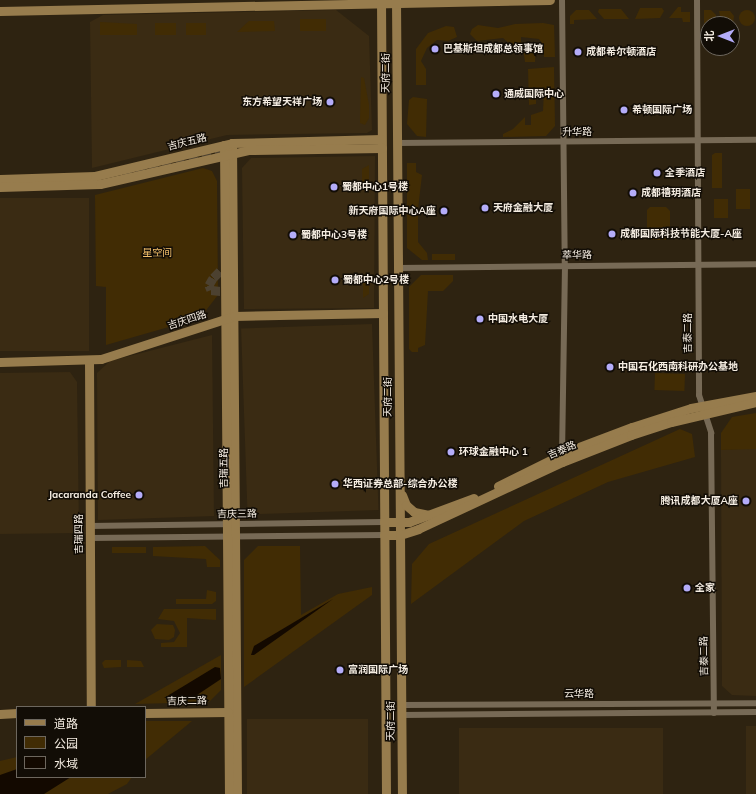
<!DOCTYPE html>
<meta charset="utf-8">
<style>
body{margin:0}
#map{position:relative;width:756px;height:794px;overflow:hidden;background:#2e2311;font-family:Mulish,"Noto Sans SC",sans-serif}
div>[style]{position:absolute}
.built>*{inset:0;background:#3a2b13;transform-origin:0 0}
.green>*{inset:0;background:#412c04;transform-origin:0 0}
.round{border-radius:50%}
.water>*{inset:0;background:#130900}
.secondary-tunnel>*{height:9px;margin-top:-4.5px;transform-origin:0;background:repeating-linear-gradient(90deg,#4c4130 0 9px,transparent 0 13.5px)}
.street>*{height:6px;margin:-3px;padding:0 3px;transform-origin:3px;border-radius:3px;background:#776a56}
.secondary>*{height:9px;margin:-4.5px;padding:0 4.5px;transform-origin:4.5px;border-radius:4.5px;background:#977c4d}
.dots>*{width:11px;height:11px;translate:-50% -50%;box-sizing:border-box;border:2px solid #120d06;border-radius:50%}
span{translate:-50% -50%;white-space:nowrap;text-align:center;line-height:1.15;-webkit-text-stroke:3px #120d06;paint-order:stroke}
.poi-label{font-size:10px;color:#f5ede2;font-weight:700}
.left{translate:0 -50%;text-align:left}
.right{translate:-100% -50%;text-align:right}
.street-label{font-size:10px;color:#f5ede2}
.park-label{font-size:10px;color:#f4c06b}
.legend{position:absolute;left:16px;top:706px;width:130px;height:72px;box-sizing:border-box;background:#120d06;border:1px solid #6d675e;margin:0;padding:5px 7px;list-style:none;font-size:12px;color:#f5ede2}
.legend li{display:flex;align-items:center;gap:8px;height:20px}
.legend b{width:20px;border:1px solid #6d675e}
.north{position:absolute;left:700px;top:16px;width:40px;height:40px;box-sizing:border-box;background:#120d06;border:1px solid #6d675e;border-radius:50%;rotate:270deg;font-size:11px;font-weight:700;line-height:16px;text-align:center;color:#f5ede2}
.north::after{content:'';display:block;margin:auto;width:14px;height:18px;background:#b4acf9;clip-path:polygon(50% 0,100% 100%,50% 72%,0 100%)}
</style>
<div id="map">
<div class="built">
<div style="clip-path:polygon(336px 10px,369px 36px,372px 130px,367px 133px,227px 135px,92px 168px,90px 22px,103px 15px)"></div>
<div style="clip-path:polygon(375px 156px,374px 308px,244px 309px,242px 168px,251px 158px)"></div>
<div style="left:0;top:198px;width:89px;height:153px"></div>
<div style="left:372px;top:324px;width:186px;height:131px;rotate:88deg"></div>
<div style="clip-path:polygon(212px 335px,214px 516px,98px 520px,97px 373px,110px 361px)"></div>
<div style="clip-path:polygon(70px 372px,77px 382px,79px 533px,0 534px,0 373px)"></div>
<div style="clip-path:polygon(756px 448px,756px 696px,732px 695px,722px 686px,721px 450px)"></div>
<div style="left:247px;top:719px;width:121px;height:75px"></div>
<div style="left:746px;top:726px;width:10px;height:68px"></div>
<div style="left:663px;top:728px;width:66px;height:204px;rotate:90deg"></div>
</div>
<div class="green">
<div style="clip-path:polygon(678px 7px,681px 7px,681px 12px,690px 12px,690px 22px,683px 22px,682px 18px,669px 18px)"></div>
<div style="clip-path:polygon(640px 8px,662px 8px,664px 11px,660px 18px,635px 19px)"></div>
<div style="clip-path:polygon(599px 9px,621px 9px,629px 19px,604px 19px,598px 12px)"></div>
<div class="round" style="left:739px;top:10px;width:16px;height:16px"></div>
<div style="clip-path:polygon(576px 10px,589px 10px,597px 19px,574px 20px,574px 24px,570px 24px,570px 16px)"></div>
<div style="clip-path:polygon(704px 10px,711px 10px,716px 15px,716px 24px,704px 23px)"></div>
<div style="clip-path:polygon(719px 11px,730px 11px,734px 16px,733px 24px,721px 22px)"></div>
<div style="left:326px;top:19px;width:12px;height:26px;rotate:90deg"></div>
<div style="clip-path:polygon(249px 21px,274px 21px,275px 31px,237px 32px)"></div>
<div style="clip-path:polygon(100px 22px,137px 24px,137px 35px,100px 35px)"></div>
<div style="left:155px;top:23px;width:21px;height:12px"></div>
<div style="left:186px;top:23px;width:20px;height:12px"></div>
<div style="clip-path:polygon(543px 23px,554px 25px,555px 57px,544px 57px,543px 45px,539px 39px,521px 37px,521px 42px,536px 45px,535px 62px,525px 62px,523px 48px,511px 45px,503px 38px,477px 41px,470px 34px,472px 29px,478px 25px,498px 28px,515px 24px)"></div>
<div style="clip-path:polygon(446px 26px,454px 27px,457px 37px,448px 41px,437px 40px,427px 48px,421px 61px,426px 69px,426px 85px,416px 85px,416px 49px,428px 33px)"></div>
<div style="clip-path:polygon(554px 67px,555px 126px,546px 136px,503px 137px,503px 134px,513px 129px,525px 117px,525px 125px,531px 125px,531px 115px,543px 111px,544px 91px,536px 91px,536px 104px,529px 105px,528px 69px)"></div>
<div style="clip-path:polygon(361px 77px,364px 78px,369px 105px,369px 118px,365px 125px,360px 123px)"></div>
<div style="clip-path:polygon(413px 97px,427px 99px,426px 137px,417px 136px,407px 124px,409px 100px)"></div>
<div style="clip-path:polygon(715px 153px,722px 153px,722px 188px,712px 188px,712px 155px)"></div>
<div style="clip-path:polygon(407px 163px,416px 163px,416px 172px,422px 175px,418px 209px,407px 209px)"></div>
<div style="clip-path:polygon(369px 165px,369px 191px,366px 191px,362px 186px,362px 169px)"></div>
<div style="clip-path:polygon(203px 168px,212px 171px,217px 181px,218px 295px,200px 318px,106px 345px,106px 287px,96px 286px,95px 195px)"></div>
<div style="left:736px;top:189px;width:14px;height:20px"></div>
<div style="left:714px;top:199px;width:14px;height:19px"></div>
<div style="clip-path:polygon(650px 207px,666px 207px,670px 211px,670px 237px,666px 240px,651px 240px,647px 236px,647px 210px)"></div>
<div style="clip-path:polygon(407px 214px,418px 215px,418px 242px,427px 253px,428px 260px,422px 260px,407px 248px)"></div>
<div style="left:432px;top:254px;width:23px;height:6px"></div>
<div style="clip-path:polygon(369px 274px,369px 294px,363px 298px,363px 280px)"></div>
<div style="clip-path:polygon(421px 275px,453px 275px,453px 281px,443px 291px,428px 291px,425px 345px,418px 348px,418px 352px,412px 352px,409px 349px,409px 287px)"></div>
<div style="left:655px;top:373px;width:30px;height:17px;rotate:2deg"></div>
<div style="clip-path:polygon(756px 413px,756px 449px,721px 450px,721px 433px,732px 417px)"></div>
<div style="clip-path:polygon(680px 429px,692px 434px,695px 457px,608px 482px,524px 521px,411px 604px,412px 564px,429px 544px)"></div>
<div style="clip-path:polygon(205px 546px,220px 560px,220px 567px,207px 567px,206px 559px,153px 556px,153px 547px)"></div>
<div style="clip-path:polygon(258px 546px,300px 546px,301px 615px,338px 594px,372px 587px,372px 595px,244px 687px,244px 560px)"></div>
<div style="left:146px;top:547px;width:6px;height:34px;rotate:90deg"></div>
<div style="clip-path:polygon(207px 590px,216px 592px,216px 601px,212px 604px,176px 604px,176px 599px,206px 599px)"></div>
<div style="clip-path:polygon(164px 609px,216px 609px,216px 620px,187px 618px,187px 647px,161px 647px,161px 643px,174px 642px,180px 633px,174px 621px,158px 619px)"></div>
<div style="clip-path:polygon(157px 624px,173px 625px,175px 630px,174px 637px,169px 640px,155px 639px,151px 630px)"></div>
<div style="clip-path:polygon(221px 655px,221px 690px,209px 702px,135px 704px)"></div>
<div style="clip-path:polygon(105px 660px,121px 660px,121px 667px,104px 668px,102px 663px)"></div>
<div style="clip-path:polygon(127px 660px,141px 661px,144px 667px,127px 667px)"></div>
<div style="clip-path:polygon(145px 721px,192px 721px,145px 760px)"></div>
<div style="clip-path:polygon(17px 757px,17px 777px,132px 777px,127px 784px,108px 794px,0 794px,0 761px)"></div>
</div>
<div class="water">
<div style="clip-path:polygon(333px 599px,254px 655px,251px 655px,254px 646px)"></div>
<div style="clip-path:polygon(215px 667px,220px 668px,221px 679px,194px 697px,164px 698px)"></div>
<div style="clip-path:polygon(17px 769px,17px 777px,71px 777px,44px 794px,0 794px,0 775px)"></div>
</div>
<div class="secondary-tunnel">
<div style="left:123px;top:174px;width:109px;rotate:-13.3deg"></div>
<div style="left:229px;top:149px;width:4px;rotate:90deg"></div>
<div style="left:220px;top:271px;width:10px;rotate:135deg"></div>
<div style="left:213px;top:278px;width:8px;rotate:120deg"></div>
<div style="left:209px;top:285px;width:5px;rotate:68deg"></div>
<div style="left:211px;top:290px;width:19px;rotate:6deg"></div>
</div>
<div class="street">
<div style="left:562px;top:0;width:265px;rotate:89.4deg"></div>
<div style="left:565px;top:265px;width:191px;rotate:90.9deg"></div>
<div style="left:697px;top:0;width:395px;rotate:89.7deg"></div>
<div style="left:699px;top:395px;width:40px;rotate:72deg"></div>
<div style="left:711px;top:433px;width:280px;rotate:89.4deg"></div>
<div style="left:397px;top:143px;width:359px;rotate:-0.5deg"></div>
<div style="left:398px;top:268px;width:358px;rotate:-0.6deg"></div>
<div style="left:89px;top:526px;width:295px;rotate:-0.8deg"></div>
<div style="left:90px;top:538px;width:294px;rotate:-0.6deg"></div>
<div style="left:402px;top:705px;width:354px;rotate:-0.3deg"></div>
<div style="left:402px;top:715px;width:354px;rotate:-0.5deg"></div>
</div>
<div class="secondary">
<div style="left:381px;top:0;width:794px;rotate:89.64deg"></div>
<div style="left:396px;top:0;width:794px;rotate:89.57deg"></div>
<div style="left:0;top:11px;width:550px;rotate:-1.15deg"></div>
<div style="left:232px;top:143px;width:651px;rotate:89.56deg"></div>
<div style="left:224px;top:145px;width:649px;rotate:89.56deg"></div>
<div style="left:0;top:179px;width:95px;rotate:-1.8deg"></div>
<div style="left:95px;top:176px;width:141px;rotate:-13.5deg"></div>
<div style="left:232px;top:143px;width:149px;rotate:-1.5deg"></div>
<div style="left:0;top:187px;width:100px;rotate:-1.7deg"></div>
<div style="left:100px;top:184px;width:152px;rotate:-12.9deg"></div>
<div style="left:248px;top:150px;width:134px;rotate:-0.9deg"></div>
<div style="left:89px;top:361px;width:346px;rotate:89.7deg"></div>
<div style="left:0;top:362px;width:101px;rotate:-1.7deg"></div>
<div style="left:101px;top:359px;width:140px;rotate:-17.9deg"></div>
<div style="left:234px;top:316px;width:149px;rotate:-1.2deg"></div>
<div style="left:498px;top:486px;width:81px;rotate:-26.3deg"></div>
<div style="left:571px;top:450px;width:65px;rotate:-20.7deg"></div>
<div style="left:632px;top:427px;width:62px;rotate:-17.9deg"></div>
<div style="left:691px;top:408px;width:66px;rotate:-10.5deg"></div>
<div style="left:402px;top:495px;width:11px;rotate:68deg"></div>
<div style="left:406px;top:505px;width:11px;rotate:41deg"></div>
<div style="left:414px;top:512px;width:15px;rotate:11deg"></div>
<div style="left:384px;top:522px;width:25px"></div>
<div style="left:409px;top:522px;width:69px;rotate:-20.3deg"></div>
<div style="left:384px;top:535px;width:16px"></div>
<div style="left:400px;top:535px;width:19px;rotate:-18deg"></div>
<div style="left:418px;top:529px;width:159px;rotate:-25deg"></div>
<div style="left:562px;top:462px;width:74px;rotate:-21.4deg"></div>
<div style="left:631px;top:435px;width:42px;rotate:-18deg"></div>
<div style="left:671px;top:422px;width:87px;rotate:-13.2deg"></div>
<div style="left:145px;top:713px;width:83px;rotate:-0.7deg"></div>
<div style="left:0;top:714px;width:17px;rotate:-3deg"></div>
</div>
<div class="dots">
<div style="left:435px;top:49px;background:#b4acf9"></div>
<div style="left:578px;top:52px;background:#b4acf9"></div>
<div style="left:496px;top:94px;background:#b4acf9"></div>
<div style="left:330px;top:102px;background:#b4acf9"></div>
<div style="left:624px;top:110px;background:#b4acf9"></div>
<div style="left:657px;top:173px;background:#b4acf9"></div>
<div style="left:334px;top:187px;background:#b4acf9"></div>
<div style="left:633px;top:193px;background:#b4acf9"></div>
<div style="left:485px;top:208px;background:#b4acf9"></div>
<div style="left:444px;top:211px;background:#b4acf9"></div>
<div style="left:612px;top:234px;background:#b4acf9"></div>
<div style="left:293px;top:235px;background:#b4acf9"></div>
<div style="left:335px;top:280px;background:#b4acf9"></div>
<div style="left:480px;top:319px;background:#b4acf9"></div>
<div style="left:610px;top:367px;background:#b4acf9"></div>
<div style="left:451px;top:452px;background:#b4acf9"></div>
<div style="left:335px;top:484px;background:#b4acf9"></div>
<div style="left:139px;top:495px;background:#b4acf9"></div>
<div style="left:746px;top:501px;background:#b4acf9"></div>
<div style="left:687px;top:588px;background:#b4acf9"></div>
<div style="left:340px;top:670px;background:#b4acf9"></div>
</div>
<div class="poi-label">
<span class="left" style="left:443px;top:49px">巴基斯坦成都总领事馆</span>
<span class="left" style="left:586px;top:52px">成都希尔顿酒店</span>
<span class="left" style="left:504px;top:94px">通威国际中心</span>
<span class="right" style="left:322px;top:102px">东方希望天祥广场</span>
<span class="left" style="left:632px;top:110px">希顿国际广场</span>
<span class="left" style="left:665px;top:173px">全季酒店</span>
<span class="left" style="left:342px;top:187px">蜀都中心1号楼</span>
<span class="left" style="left:641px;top:193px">成都禧玥酒店</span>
<span class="left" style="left:493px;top:208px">天府金融大厦</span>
<span class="right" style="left:436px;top:211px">新天府国际中心A座</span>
<span class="left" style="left:620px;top:234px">成都国际科技节能大厦-A座</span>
<span class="left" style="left:301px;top:235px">蜀都中心3号楼</span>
<span class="left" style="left:343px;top:280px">蜀都中心2号楼</span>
<span class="left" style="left:488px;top:319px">中国水电大厦</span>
<span class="left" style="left:618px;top:367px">中国石化西南科研办公基地</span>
<span class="left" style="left:459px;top:452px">环球金融中心 1</span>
<span class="left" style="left:343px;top:484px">华西证券总部-综合办公楼</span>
<span class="right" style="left:131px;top:495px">Jacaranda Coffee</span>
<span class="right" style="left:738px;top:501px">腾讯成都大厦A座</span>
<span class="left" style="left:695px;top:588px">全家</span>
<span class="left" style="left:348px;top:670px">富润国际广场</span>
</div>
<div class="street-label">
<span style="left:386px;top:73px;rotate:-90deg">天府二街</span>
<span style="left:577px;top:132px">升华路</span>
<span style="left:187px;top:142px;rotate:-14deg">吉庆五路</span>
<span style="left:577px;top:255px;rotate:-1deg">萃华路</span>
<span style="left:187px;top:320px;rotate:-18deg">吉庆四路</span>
<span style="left:688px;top:333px;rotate:-90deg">吉泰二路</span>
<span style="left:388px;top:397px;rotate:-90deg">天府二街</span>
<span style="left:562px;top:450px;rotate:-23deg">吉泰路</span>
<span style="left:224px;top:468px;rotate:-90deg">吉瑞五路</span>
<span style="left:237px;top:514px;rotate:-1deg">吉庆三路</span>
<span style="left:79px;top:534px;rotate:-90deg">吉瑞四路</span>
<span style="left:704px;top:656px;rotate:-91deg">吉泰二路</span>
<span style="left:579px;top:694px">云华路</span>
<span style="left:187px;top:701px;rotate:-1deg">吉庆二路</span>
<span style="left:391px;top:721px;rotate:-90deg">天府二街</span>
</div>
<div class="park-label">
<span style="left:157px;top:253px">星空间</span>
</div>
<ul class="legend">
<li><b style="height:5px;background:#977c4d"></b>道路</li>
<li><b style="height:11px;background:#412c04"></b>公园</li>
<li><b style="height:11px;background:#130900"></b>水域</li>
</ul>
<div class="north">北</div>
</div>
